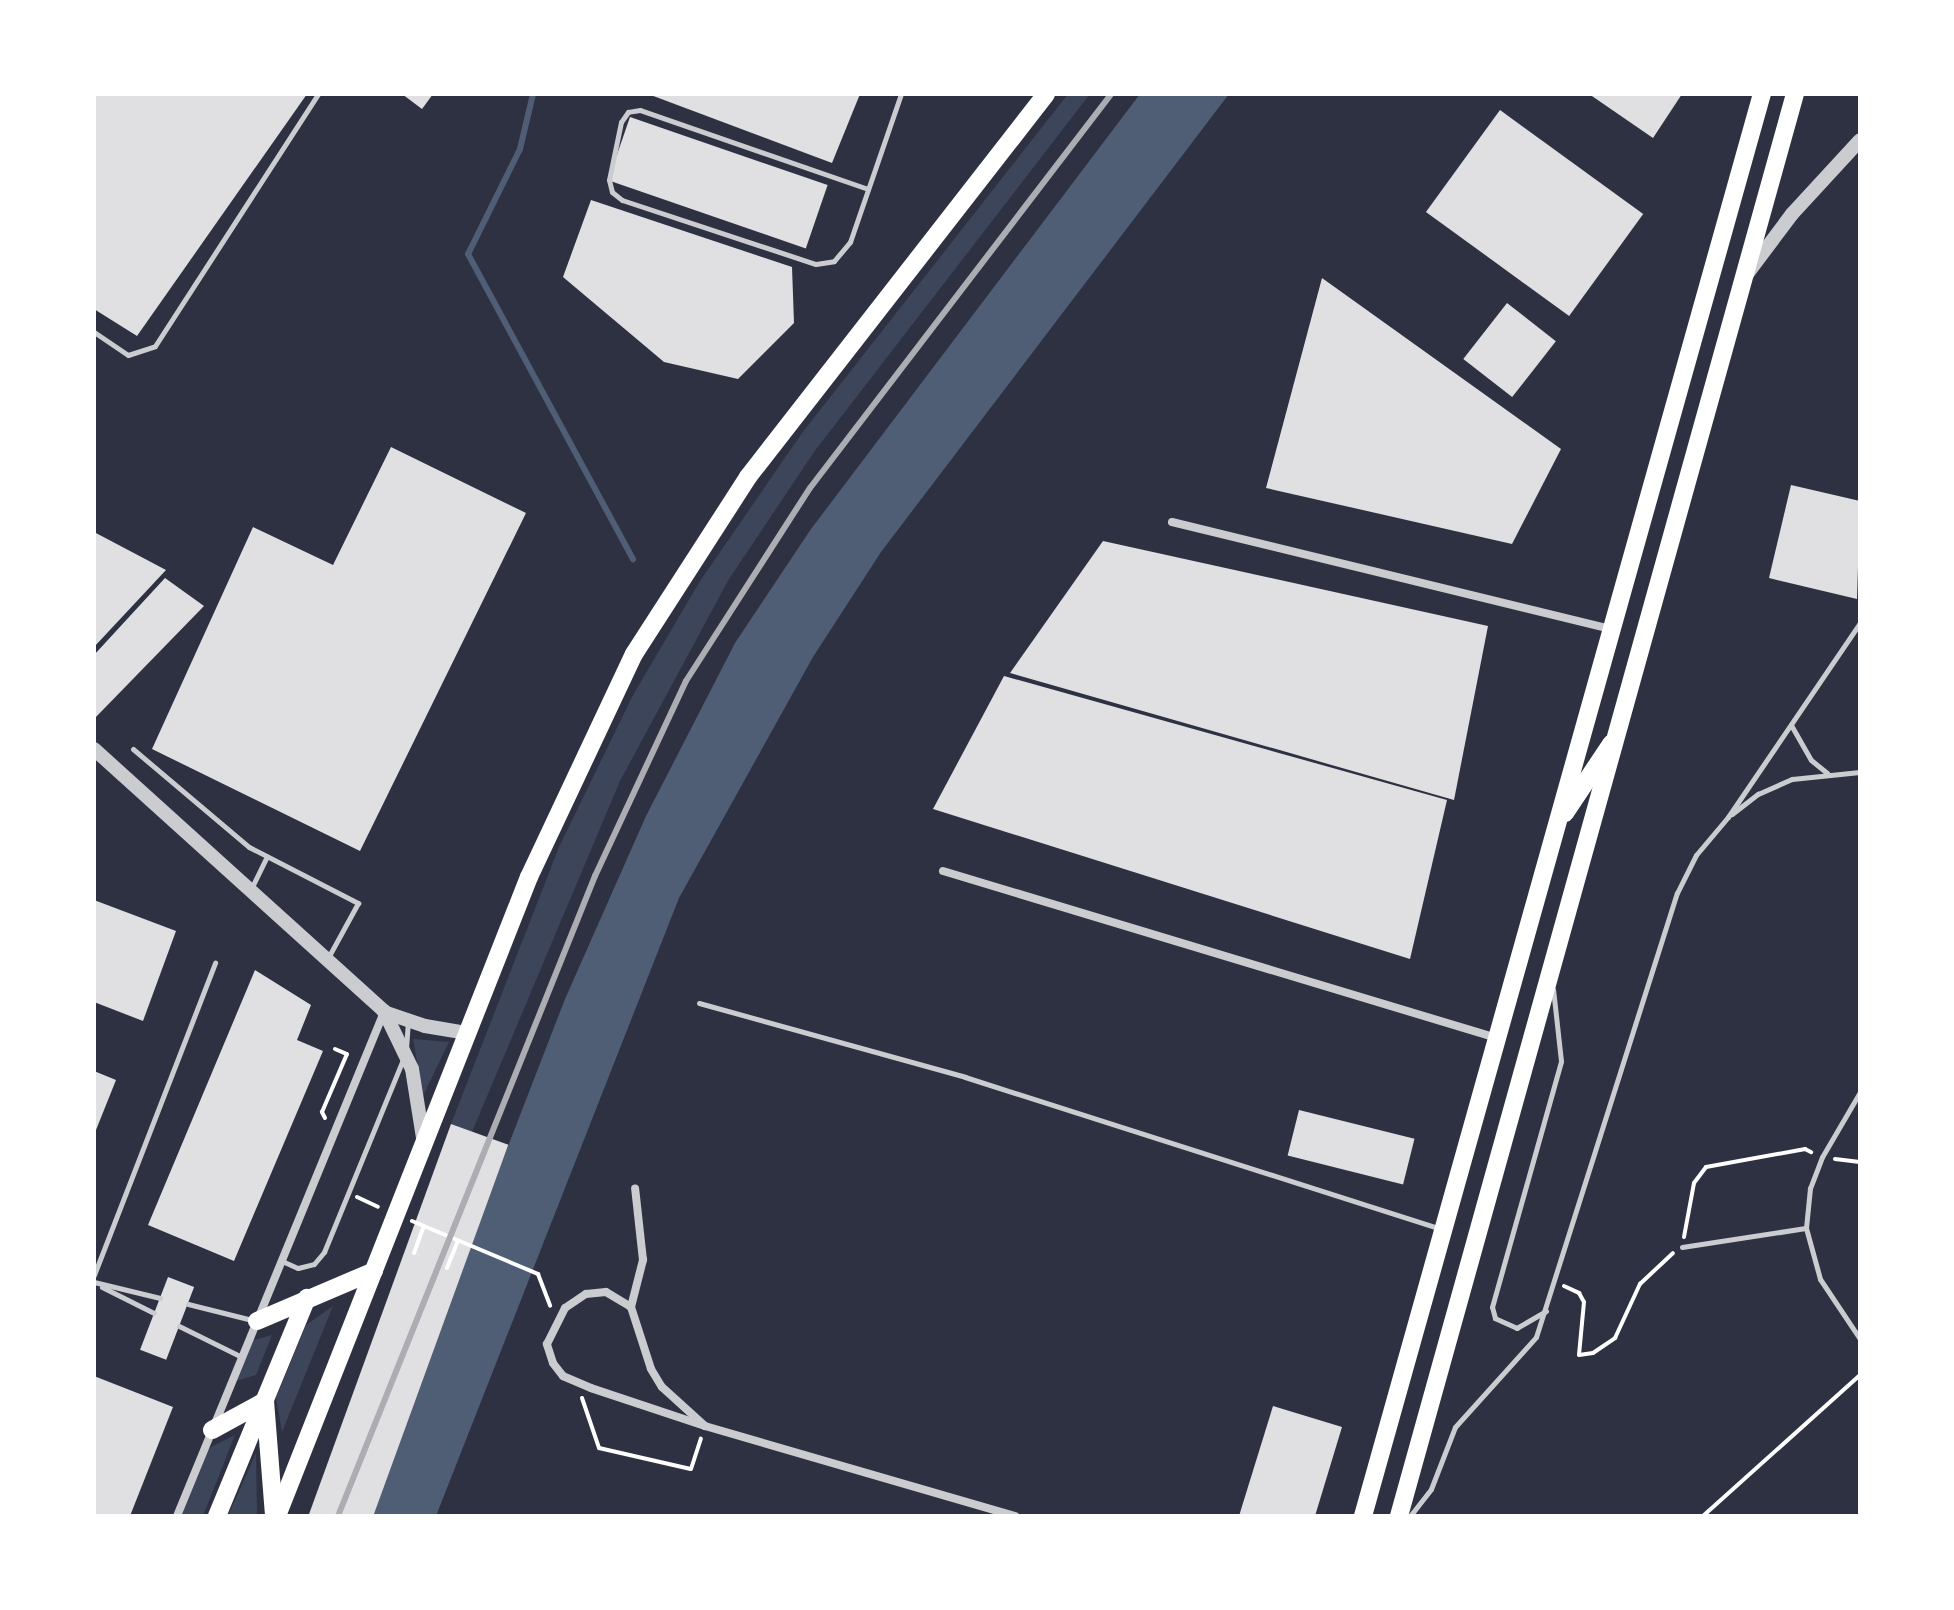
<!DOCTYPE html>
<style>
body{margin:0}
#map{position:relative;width:1954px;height:1610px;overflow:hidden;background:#2d3142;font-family:Helvetica,sans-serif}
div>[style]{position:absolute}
.green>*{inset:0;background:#3c4559}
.water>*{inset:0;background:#4f5d75}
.stream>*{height:6px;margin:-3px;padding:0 3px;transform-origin:3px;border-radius:3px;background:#4f5d75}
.building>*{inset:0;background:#e0e0e3;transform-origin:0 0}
.path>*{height:4px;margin:-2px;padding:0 2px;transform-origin:2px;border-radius:2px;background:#fff}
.service>*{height:5px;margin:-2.5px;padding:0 2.5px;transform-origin:2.5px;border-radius:2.5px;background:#caccd0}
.minor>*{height:8px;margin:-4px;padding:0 4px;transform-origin:4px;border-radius:4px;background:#caccd0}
.tertiary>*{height:14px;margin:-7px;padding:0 7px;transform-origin:7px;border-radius:7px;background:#caccd0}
.trunk>*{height:18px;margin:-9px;padding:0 9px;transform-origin:9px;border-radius:9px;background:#fff}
.rail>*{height:6px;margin:-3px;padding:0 3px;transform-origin:3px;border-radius:3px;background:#abadb3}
span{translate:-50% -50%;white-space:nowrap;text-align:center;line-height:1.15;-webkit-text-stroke:6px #fff;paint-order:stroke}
.frame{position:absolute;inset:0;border:96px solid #fff;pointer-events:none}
</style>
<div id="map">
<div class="green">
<div style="clip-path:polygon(1068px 94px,1090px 94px,814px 452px,729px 579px,620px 781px,472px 1132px,451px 1124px,559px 847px,633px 695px,700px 581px,802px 433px)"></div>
<div style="clip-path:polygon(413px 1039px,449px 1042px,423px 1096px)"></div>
<div style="clip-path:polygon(333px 1306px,282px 1432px,276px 1398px,306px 1325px)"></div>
<div style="clip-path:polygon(272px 1335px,256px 1375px,233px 1382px,250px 1341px)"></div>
<div style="clip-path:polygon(235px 1435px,203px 1516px,180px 1516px,207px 1449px)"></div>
<div style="clip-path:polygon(256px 1453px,257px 1514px,228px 1516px)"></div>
</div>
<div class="water">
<div style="clip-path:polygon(1140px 94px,1229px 94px,881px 552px,813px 657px,679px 898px,436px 1516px,365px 1516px,565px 999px,646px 816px,735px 643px,811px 529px)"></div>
</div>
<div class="stream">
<div style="left:533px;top:94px;width:57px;rotate:103.3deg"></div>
<div style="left:520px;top:149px;width:117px;rotate:116.3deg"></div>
<div style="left:468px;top:254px;width:347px;rotate:61.6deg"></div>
</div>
<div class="building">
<div style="clip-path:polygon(94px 94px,307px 94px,137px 336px,94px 309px)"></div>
<div style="clip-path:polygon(402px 94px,433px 94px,422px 109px)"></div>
<div style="clip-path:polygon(648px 94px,860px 94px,832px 163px)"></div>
<div style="clip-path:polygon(1589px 94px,1682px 94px,1653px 138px)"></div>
<div style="left:1500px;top:110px;width:177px;height:126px;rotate:36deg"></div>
<div style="left:630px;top:117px;width:209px;height:67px;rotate:19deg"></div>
<div style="clip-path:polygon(591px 200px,792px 267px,794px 323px,738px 379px,664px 362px,563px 277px)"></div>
<div style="clip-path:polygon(1322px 278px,1561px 449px,1512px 544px,1266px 488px)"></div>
<div style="left:1507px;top:303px;width:62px;height:71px;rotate:38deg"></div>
<div style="clip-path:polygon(391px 447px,526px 513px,360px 851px,152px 749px,253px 527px,333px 565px)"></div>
<div style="clip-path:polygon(1791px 485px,1860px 501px,1857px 599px,1769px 578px)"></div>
<div style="clip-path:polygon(94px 532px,166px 570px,94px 647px)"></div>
<div style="clip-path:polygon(1103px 541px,1488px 626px,1454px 800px,1010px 673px)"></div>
<div style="clip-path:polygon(165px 578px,204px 606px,94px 719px,94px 655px)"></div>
<div style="clip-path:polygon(1004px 676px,1447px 800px,1410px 959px,933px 809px)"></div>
<div style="clip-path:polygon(94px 900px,176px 931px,143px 1021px,94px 1002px)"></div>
<div style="clip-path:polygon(255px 970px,311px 1005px,297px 1040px,323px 1051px,234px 1261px,148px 1225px)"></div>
<div style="clip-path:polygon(94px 1071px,116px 1080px,94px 1135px)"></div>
<div style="left:1299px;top:1110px;width:119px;height:47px;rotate:14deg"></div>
<div style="left:451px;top:1124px;width:61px;height:420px;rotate:20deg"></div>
<div style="left:168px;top:1277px;width:28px;height:78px;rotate:21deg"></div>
<div style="clip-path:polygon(94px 1376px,173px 1407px,130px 1516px,94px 1516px)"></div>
<div style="clip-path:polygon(1273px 1406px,1342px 1427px,1315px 1516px,1239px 1516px)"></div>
</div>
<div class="path">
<div style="left:335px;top:1049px;width:13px;rotate:23deg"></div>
<div style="left:325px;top:1118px;width:7px;rotate:-117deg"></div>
<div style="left:322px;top:1112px;width:63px;rotate:-66.7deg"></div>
<div style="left:1835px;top:1159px;width:25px;rotate:7deg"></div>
<div style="left:357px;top:1197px;width:23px;rotate:25deg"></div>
<div style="left:412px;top:1221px;width:137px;rotate:22.8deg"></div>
<div style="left:538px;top:1274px;width:34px;rotate:69deg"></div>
<div style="left:1684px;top:1237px;width:55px;rotate:-79.5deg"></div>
<div style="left:1694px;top:1183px;width:20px;rotate:-53deg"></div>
<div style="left:1706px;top:1167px;width:101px;rotate:-10.3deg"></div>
<div style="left:1805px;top:1149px;width:7px;rotate:27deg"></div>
<div style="left:414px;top:1253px;width:29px;rotate:-70deg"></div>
<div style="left:447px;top:1268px;width:29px;rotate:-68deg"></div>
<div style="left:1564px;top:1286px;width:17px;rotate:25deg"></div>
<div style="left:1579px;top:1293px;width:10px;rotate:61deg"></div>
<div style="left:1584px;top:1302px;width:53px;rotate:95.4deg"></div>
<div style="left:1579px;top:1355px;width:14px;rotate:-8deg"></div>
<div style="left:1593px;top:1353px;width:27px;rotate:-34deg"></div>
<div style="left:1615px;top:1338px;width:60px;rotate:-65.2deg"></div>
<div style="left:1640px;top:1284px;width:45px;rotate:-43.2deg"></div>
<div style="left:582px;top:1398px;width:53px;rotate:71.2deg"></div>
<div style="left:599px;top:1448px;width:94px;rotate:12.9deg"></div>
<div style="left:691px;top:1469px;width:32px;rotate:-72deg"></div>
<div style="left:1703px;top:1516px;width:211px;rotate:-41.9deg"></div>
</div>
<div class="service">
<div style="left:868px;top:189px;width:241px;rotate:-160.9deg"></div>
<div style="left:640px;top:110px;width:12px;rotate:171deg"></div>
<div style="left:628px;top:112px;width:12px;rotate:125deg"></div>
<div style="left:621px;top:122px;width:59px;rotate:101.7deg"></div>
<div style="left:609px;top:180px;width:12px;rotate:76deg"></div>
<div style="left:612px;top:192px;width:13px;rotate:39deg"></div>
<div style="left:622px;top:200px;width:204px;rotate:18.3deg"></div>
<div style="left:816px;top:264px;width:18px;rotate:-9deg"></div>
<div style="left:834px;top:261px;width:25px;rotate:-50deg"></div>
<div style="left:850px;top:242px;width:157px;rotate:-71deg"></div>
<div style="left:94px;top:332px;width:41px;rotate:34.1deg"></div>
<div style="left:128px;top:355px;width:28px;rotate:-18deg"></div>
<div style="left:155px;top:346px;width:300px;rotate:-57.1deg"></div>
<div style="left:1791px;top:725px;width:40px;rotate:60.3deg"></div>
<div style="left:1811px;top:760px;width:21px;rotate:39deg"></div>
<div style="left:133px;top:749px;width:152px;rotate:40.2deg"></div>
<div style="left:249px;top:847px;width:123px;rotate:27.2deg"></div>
<div style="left:358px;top:903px;width:60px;rotate:118.7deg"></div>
<div style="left:1732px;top:814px;width:33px;rotate:-38deg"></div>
<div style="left:1758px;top:794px;width:37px;rotate:-24deg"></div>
<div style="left:1792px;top:779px;width:68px;rotate:-5.9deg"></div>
<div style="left:252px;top:887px;width:34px;rotate:-64deg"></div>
<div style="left:699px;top:1003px;width:276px;rotate:15.5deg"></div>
<div style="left:965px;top:1077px;width:497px;rotate:17.7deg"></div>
<div style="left:406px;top:1049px;width:26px;rotate:-86deg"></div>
<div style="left:1860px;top:1092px;width:75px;rotate:120.3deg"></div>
<div style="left:1822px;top:1157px;width:33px;rotate:111deg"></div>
<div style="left:1810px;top:1188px;width:40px;rotate:95.7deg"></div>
<div style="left:1806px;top:1228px;width:53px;rotate:74.6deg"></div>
<div style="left:1820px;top:1279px;width:72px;rotate:56.3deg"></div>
<div style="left:1682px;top:1247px;width:125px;rotate:-8.7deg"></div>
<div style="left:282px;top:1261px;width:17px;rotate:24deg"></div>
<div style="left:298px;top:1268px;width:16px;rotate:-14deg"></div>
<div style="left:314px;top:1264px;width:16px;rotate:-50deg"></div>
<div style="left:324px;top:1252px;width:209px;rotate:-67.7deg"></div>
<div style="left:94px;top:1275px;width:335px;rotate:-68.8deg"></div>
<div style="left:94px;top:1282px;width:68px;rotate:13.6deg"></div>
<div style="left:102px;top:1287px;width:58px;rotate:26.6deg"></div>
<div style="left:188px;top:1304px;width:66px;rotate:14deg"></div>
<div style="left:1546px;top:1311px;width:34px;rotate:150deg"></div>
<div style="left:1517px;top:1328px;width:24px;rotate:-156deg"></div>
<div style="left:1495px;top:1318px;width:11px;rotate:-105deg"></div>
<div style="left:1492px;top:1307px;width:255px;rotate:-74.3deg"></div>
<div style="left:1561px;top:1061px;width:72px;rotate:-96.3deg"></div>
<div style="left:179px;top:1326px;width:70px;rotate:26.2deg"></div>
<div style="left:1410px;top:1516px;width:34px;rotate:-52deg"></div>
<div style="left:1431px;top:1489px;width:66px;rotate:-68.8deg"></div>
<div style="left:1455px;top:1427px;width:121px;rotate:-48deg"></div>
<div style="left:1536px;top:1337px;width:466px;rotate:-72.4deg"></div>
<div style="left:1677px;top:893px;width:42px;rotate:-63.4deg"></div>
<div style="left:1696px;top:855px;width:50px;rotate:-49.9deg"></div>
<div style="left:1728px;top:817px;width:235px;rotate:-55.8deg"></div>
</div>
<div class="minor">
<div style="left:1172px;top:522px;width:451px;rotate:13.7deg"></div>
<div style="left:943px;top:871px;width:579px;rotate:16.78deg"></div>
<div style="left:606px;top:1292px;width:29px;rotate:31deg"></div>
<div style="left:631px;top:1307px;width:65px;rotate:72.1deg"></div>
<div style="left:651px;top:1369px;width:21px;rotate:59deg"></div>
<div style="left:662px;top:1387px;width:58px;rotate:42.2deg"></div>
<div style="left:705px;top:1426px;width:120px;rotate:-161.6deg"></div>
<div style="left:591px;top:1388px;width:30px;rotate:-157deg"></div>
<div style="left:563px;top:1376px;width:16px;rotate:-128deg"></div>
<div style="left:553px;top:1363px;width:20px;rotate:-108deg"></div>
<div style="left:547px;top:1344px;width:40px;rotate:-63.4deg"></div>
<div style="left:565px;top:1308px;width:25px;rotate:-34deg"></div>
<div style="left:586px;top:1294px;width:20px;rotate:-6deg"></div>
<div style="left:631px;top:1307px;width:49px;rotate:-75.7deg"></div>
<div style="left:643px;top:1260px;width:72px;rotate:-96.3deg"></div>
<div style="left:705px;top:1426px;width:323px;rotate:16.2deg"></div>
<div style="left:177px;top:1516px;width:545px;rotate:-67.67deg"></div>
</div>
<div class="tertiary">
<div style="left:1747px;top:274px;width:75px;rotate:-53.1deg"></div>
<div style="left:1792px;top:214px;width:100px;rotate:-47.4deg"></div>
<div style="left:94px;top:749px;width:391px;rotate:42.1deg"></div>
<div style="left:384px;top:1011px;width:64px;rotate:64.2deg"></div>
<div style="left:412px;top:1069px;width:76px;rotate:80.9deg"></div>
<div style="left:384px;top:1012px;width:43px;rotate:18.9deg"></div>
<div style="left:425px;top:1026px;width:43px;rotate:9.5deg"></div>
</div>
<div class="trunk">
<div style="left:1565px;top:813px;width:83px;rotate:-56.3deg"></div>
<div style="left:257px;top:1321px;width:127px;rotate:-23.1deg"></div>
<div style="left:212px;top:1430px;width:60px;rotate:-28.7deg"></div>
<div style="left:265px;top:1401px;width:115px;rotate:85.5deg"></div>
<div style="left:217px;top:1516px;width:236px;rotate:-67.6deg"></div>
<div style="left:277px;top:1516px;width:687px;rotate:-68.48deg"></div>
<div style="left:529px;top:877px;width:246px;rotate:-64.8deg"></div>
<div style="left:634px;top:654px;width:211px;rotate:-57.2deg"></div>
<div style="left:748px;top:477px;width:485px;rotate:-52.1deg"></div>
<div style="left:1363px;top:1516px;width:1477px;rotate:-74.33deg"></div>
<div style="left:1399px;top:1516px;width:1476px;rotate:-74.44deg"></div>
</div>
<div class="rail">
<div style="left:338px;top:1516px;width:690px;rotate:-68.12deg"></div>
<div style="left:595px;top:876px;width:215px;rotate:-65deg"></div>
<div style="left:686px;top:681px;width:229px;rotate:-57.3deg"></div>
<div style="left:810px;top:488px;width:496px;rotate:-52.6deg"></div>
</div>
<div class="frame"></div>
</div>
